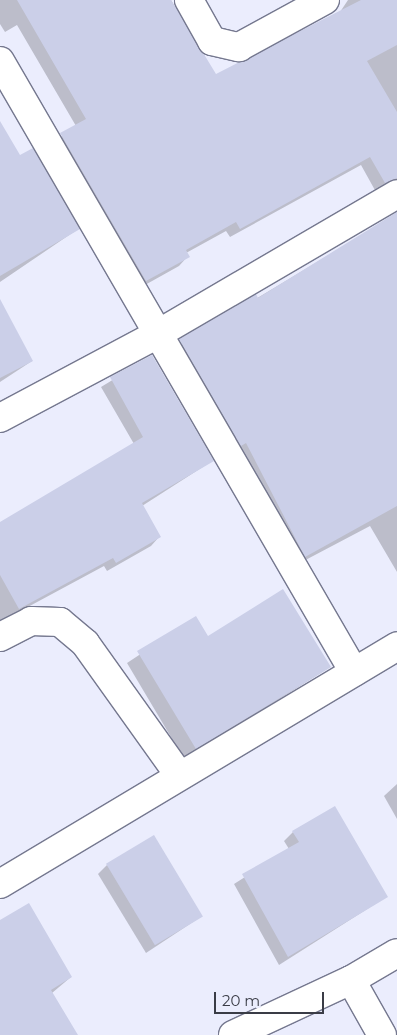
<!DOCTYPE html>
<style>
body{margin:0}
#map{position:relative;width:397px;height:1035px;overflow:hidden;background:#ebedfd;font-family:Montserrat,sans-serif}
div>[style]{position:absolute}
.shadow>*{inset:0;background:#0003}
.building>*{inset:0;background:#cbcfe8;transform-origin:0 0}
.roads{filter:drop-shadow(1px 0 #75788f) drop-shadow(-1px 0 #75788f) drop-shadow(0 1px #75788f) drop-shadow(0 -1px #75788f)}
.street>*{height:28px;margin:-14px;padding:0 14px;transform-origin:14px;border-radius:14px;background:#fff}
.secondary>*{height:28px;margin:-14px;padding:0 14px;transform-origin:14px;border-radius:14px;background:#fff}
span{translate:-50% -50%;white-space:nowrap;text-align:center;line-height:1.15;-webkit-text-stroke:5px #ebedfd;paint-order:stroke}
.scale{position:absolute;left:214px;top:992px;width:110px;height:22px;box-sizing:border-box;border:2px solid #3a3c46;border-top:0;padding-left:6px;font-size:15px;line-height:18px;white-space:nowrap;color:#3a3c46;-webkit-text-stroke:4px #ebedfd;paint-order:stroke}
</style>
<div id="map">
<div class="shadow">
<div style="clip-path:polygon(0 0,171px 0,215px 76px,340px 12px,348px 0,397px 0,397px 192px,376px 192px,361px 165px,230px 237px,226px 231px,186px 253px,188px 256px,179px 266px,136px 290px,51px 144px,76px 126px,17px 25px,5px 32px,0 24px)"></div>
<div style="clip-path:polygon(0 123px,20px 157px,78px 229px,0 282px)"></div>
<div style="clip-path:polygon(397px 214px,397px 572px,370px 526px,296px 565px,171px 350px)"></div>
<div style="clip-path:polygon(0 302px,32px 361px,0 382px)"></div>
<div style="clip-path:polygon(152px 356px,212px 461px,142px 506px,159px 537px,151px 546px,107px 571px,104px 566px,0 622px,0 523px,134px 444px,101px 387px)"></div>
<div style="clip-path:polygon(195px 618px,207px 638px,330px 667px,184px 759px,127px 663px)"></div>
<div style="clip-path:polygon(397px 784px,397px 819px,384px 796px)"></div>
<div style="clip-path:polygon(293px 832px,386px 897px,279px 965px,234px 884px,289px 849px,284px 841px)"></div>
<div style="clip-path:polygon(107px 865px,202px 916px,146px 953px,98px 874px)"></div>
<div style="clip-path:polygon(0 921px,71px 977px,52px 993px,77px 1035px,0 1035px)"></div>
</div>
<div class="building">
<div style="clip-path:polygon(17px 0,171px 0,216px 74px,361px 0,397px 0,397px 45px,367px 61px,397px 112px,397px 178px,385px 183px,370px 157px,240px 229px,236px 222px,186px 250px,190px 257px,146px 281px,60px 133px,86px 119px)"></div>
<div style="clip-path:polygon(0 121px,20px 155px,33px 148px,80px 229px,0 276px)"></div>
<div style="clip-path:polygon(397px 212px,397px 506px,305px 557px,246px 443px,241px 446px,179px 339px,256px 294px,258px 298px)"></div>
<div style="clip-path:polygon(0 299px,33px 361px,0 378px)"></div>
<div style="clip-path:polygon(152px 355px,214px 461px,142px 503px,161px 537px,116px 563px,113px 558px,19px 609px,0 575px,0 522px,143px 437px,110px 377px)"></div>
<div style="clip-path:polygon(283px 589px,331px 667px,196px 749px,137px 651px,196px 616px,208px 636px)"></div>
<div style="clip-path:polygon(335px 806px,388px 897px,288px 957px,242px 874px,299px 842px,292px 831px)"></div>
<div style="left:154px;top:835px;width:95px;height:56px;rotate:59deg"></div>
<div style="clip-path:polygon(29px 903px,72px 977px,51px 990px,78px 1035px,0 1035px,0 920px)"></div>
</div>
<div class="roads">
<div class="street">
<div style="left:189px;top:0;width:47px;rotate:60.7deg"></div>
<div style="left:212px;top:41px;width:28px;rotate:13deg"></div>
<div style="left:239px;top:47px;width:98px;rotate:-28.7deg"></div>
<div style="left:0;top:61px;width:706px;rotate:59.91deg"></div>
<div style="left:0;top:418px;width:177px;rotate:-28deg"></div>
<div style="left:156px;top:335px;width:279px;rotate:-30.3deg"></div>
<div style="left:0;top:637px;width:35px;rotate:-27deg"></div>
<div style="left:31px;top:621px;width:29px;rotate:2deg"></div>
<div style="left:60px;top:622px;width:33px;rotate:40deg"></div>
<div style="left:85px;top:643px;width:163px;rotate:54.5deg"></div>
<div style="left:0;top:884px;width:463px;rotate:-30.9deg"></div>
<div style="left:351px;top:980px;width:63px;rotate:60.6deg"></div>
</div>
<div class="secondary">
<div style="left:233px;top:1035px;width:130px;rotate:-25deg"></div>
<div style="left:351px;top:980px;width:53px;rotate:-30.4deg"></div>
</div>
</div>
<div class="scale">20 m</div>
</div>
